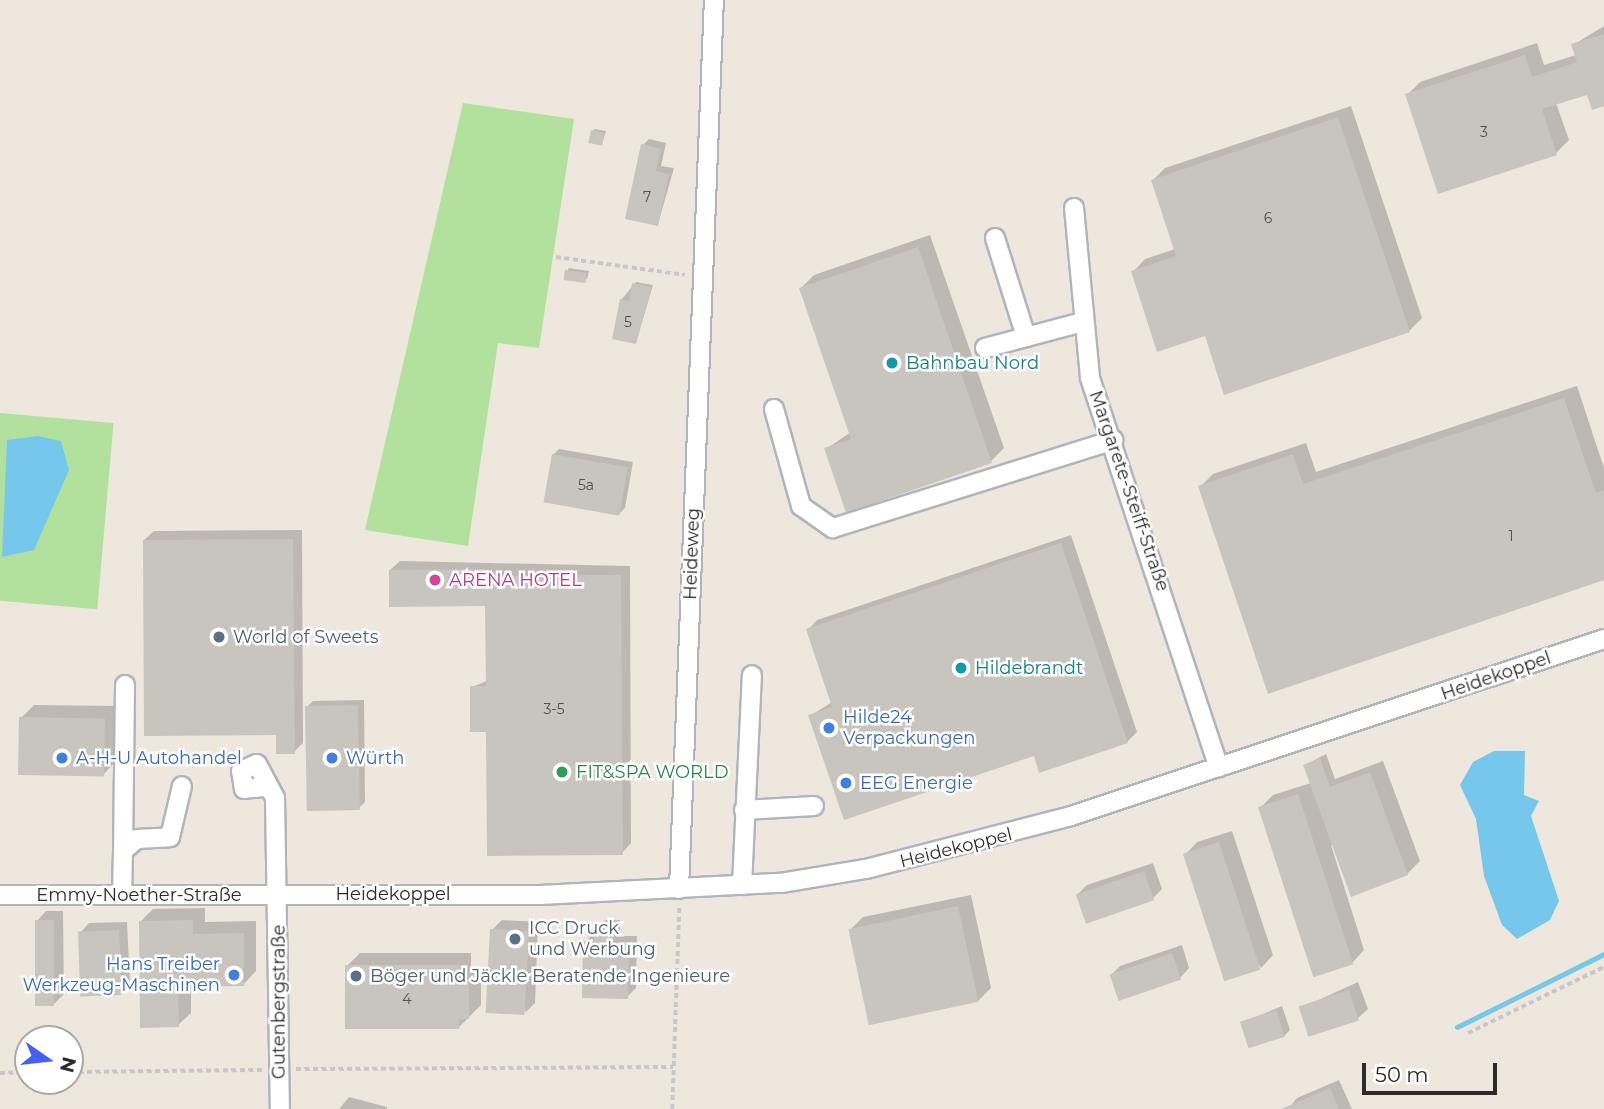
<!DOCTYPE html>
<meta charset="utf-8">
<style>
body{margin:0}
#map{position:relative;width:1604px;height:1109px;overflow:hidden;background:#ede7de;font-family:Montserrat,sans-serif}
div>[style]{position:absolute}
.green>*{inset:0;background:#b2e19d;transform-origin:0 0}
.water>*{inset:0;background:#75c8eb}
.shadow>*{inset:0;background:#0003}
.stream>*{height:5px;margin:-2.5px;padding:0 2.5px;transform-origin:2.5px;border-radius:2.5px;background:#75c8eb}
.building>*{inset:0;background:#c8c4be;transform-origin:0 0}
.path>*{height:3.5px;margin-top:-1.75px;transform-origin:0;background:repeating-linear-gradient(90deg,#c8c8c8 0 5px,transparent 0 8.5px)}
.roads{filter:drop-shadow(2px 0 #b1b4be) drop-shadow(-2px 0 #b1b4be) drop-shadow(0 2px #b1b4be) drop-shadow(0 -2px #b1b4be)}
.minor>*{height:18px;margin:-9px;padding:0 9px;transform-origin:9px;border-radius:9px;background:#fff}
.dots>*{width:19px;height:19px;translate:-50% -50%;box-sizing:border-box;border:4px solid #fff;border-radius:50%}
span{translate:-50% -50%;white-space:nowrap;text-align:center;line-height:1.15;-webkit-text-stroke:5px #fff;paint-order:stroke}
.number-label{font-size:14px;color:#525150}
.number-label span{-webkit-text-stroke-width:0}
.culture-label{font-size:18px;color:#0d838f}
.left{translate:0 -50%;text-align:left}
.street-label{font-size:18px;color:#2b2b2b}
.hotel-label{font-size:18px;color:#b23c85}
.service-label{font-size:18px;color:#4e5e75}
.shop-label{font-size:18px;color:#366cbe}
.right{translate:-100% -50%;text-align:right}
.leisure-label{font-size:18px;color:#27864d}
.north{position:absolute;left:14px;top:1025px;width:70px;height:70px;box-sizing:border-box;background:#fff;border:2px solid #aaa;border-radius:50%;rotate:104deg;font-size:19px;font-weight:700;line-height:28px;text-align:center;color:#2b2b2b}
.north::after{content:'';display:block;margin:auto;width:24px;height:32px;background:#4460f4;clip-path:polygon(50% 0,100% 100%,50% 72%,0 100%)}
.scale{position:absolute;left:1362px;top:1063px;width:135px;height:32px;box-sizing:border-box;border:4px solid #2b2b2b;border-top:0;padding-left:9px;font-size:21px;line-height:24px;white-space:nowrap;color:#2b2b2b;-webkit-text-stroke:5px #fff;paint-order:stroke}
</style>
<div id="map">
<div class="green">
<div style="clip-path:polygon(463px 103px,574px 119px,539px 348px,498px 343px,468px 546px,365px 530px)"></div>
<div style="left:0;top:413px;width:114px;height:187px;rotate:5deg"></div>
</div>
<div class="water">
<div style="clip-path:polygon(38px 436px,61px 441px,69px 470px,34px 550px,2px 557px,7px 440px)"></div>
<div style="clip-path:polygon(1494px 751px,1525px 751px,1524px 795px,1539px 801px,1531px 816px,1559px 901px,1550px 920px,1517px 939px,1502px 925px,1484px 876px,1476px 819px,1460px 785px,1473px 762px)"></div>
</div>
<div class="shadow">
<div style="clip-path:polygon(1604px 26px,1604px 105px,1588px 92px,1556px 103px,1569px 140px,1556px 153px,1407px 95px,1420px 82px,1537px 43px,1544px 65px,1576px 55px,1573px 45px)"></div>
<div style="clip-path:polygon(1351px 106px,1422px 318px,1409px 331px,1206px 334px,1133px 272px,1145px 259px,1175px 249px,1153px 180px,1165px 168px)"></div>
<div style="clip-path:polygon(595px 129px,606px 131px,602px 144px,592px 131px)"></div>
<div style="clip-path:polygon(649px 139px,666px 143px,661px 166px,674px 168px,658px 224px,643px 145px)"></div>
<div style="clip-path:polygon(930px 235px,1004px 448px,991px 461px,826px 449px,851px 432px,801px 288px,814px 275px)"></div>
<div style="clip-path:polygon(569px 268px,589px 271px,587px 279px,567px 271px)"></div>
<div style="clip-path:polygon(636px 282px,653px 285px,636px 342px,621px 300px)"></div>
<div style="clip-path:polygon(1577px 386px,1604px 468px,1604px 578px,1200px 487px,1213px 474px,1306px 443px,1316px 472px)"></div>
<div style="clip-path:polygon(559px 449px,633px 462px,625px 508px,619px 514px,553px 455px)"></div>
<div style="clip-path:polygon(302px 530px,303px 743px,294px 752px,144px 540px,154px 531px)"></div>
<div style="clip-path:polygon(1071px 535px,1137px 732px,1127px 742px,1035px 754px,810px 716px,832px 702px,808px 630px,817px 620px)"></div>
<div style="clip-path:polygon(400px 561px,630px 566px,631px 843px,622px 853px,488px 728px,472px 687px,487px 681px,487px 604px,390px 570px)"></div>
<div style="clip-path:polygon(364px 700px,365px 802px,359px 808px,307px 707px,313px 701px)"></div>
<div style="clip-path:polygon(34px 705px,117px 706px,116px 761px,104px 774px,21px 718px)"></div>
<div style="clip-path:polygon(1326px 754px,1335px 779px,1383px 761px,1420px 861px,1407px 874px,1331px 845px,1364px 950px,1352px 963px,1260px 808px,1273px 795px,1311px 783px,1305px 765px)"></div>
<div style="clip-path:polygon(1232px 831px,1273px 955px,1261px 968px,1185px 855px,1197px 842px)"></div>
<div style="clip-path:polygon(1153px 863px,1162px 889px,1153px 898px,1078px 894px,1087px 885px)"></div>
<div style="clip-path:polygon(971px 895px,991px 988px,978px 1001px,850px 930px,863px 917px)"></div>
<div style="clip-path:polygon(205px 908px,205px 922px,256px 921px,256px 971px,244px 984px,191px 985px,191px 1013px,178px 1025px,140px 922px,153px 909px)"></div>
<div style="clip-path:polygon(46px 911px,63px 911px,64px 994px,54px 1004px,37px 921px)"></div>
<div style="clip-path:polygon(502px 920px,538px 922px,535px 1003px,526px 1012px,492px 930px)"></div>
<div style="clip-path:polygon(605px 920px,620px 920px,620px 936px,637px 936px,636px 988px,627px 997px,585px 942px)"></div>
<div style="clip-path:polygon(127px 922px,130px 984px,120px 994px,80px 933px,89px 923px)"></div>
<div style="clip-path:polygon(1182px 945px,1189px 968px,1180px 978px,1111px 975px,1120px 966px)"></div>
<div style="clip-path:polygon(360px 953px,471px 953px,471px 968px,481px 968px,481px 1005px,459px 1027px,347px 966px)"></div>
<div style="clip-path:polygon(1358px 982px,1368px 1009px,1358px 1018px,1301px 1008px)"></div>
<div style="clip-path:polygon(1282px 1006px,1290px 1030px,1284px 1036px,1242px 1023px)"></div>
<div style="clip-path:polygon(1339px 1080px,1352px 1109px,1288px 1109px,1297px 1098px)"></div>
<div style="clip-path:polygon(349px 1097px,387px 1107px,387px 1109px,339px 1109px)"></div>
</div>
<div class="stream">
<div style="left:1457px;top:1027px;width:164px;rotate:-26.4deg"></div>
</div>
<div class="building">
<div style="clip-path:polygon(1604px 34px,1604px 106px,1592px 110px,1587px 95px,1542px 109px,1557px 155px,1438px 194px,1405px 94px,1525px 55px,1532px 77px,1577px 62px,1571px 44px)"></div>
<div style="clip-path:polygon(1338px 117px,1410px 332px,1224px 395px,1205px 336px,1157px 352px,1131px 271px,1176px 256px,1151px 180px)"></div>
<div style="left:591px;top:130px;width:14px;height:13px;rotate:12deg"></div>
<div style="clip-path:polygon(641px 144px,661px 149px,656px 171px,669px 174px,658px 226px,625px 219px)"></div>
<div style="clip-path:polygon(918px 247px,992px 463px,846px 513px,824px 448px,851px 439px,799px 288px)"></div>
<div style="left:565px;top:270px;width:22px;height:10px;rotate:8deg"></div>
<div style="clip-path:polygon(632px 283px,652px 287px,636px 344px,612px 339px,620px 299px,629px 301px)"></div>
<div style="clip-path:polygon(1564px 398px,1596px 493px,1604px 490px,1604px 580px,1268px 694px,1198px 486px,1293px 454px,1303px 484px)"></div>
<div style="left:552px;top:454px;width:77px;height:49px;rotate:10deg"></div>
<div style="clip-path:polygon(293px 539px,295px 754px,276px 754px,276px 735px,144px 736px,143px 540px)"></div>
<div style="clip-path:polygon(1061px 543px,1128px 743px,1039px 773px,1034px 756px,844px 820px,808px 715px,832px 707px,806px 629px)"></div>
<div style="clip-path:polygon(485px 569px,485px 576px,621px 575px,623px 855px,487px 856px,486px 732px,470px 732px,470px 686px,486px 686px,485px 606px,389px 607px,389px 570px)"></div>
<div style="left:358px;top:705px;width:105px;height:53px;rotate:89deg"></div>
<div style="left:19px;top:717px;width:86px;height:58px;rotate:1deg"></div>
<div style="clip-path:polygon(1320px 758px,1330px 787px,1370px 772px,1408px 875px,1351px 897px,1303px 765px)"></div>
<div style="left:1298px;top:794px;width:179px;height:42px;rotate:72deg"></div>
<div style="left:1219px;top:842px;width:134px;height:38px;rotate:72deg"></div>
<div style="left:1144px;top:871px;width:31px;height:72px;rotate:71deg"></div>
<div style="left:958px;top:906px;width:98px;height:112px;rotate:78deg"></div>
<div style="left:35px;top:920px;width:19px;height:86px"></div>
<div style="clip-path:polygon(193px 920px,193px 934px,244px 933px,244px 986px,178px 987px,179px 1027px,140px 1028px,139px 921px)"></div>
<div style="left:490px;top:929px;width:39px;height:84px;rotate:3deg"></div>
<div style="clip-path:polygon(594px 929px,612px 929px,611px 945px,629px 945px,628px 999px,582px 998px,583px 941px,594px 941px)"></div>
<div style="left:119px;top:930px;width:65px;height:41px;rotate:88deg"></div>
<div style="left:1172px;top:953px;width:28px;height:66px;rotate:71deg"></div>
<div style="clip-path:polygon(345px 965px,459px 965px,459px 980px,469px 980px,469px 1019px,459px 1019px,459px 1029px,345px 1029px)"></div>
<div style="left:1349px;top:990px;width:32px;height:53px;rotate:72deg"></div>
<div style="left:1276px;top:1010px;width:28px;height:38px;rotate:72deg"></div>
<div style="clip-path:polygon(1330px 1088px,1339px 1109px,1281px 1109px)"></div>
</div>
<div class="path">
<div style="left:556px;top:257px;width:130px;rotate:7.9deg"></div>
<div style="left:1468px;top:1033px;width:151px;rotate:-25.9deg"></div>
<div style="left:296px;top:1069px;width:377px;rotate:-0.3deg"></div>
<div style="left:70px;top:1072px;width:194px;rotate:-0.6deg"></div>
<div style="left:0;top:1073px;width:28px;rotate:-2deg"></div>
<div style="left:672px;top:1109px;width:204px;rotate:-88deg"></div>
</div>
<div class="roads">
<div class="minor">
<div style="left:1074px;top:208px;width:171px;rotate:84.6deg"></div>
<div style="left:1090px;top:378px;width:410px;rotate:71.7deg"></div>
<div style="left:995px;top:238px;width:104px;rotate:72.6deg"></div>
<div style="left:985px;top:348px;width:101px;rotate:-14.9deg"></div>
<div style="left:774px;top:409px;width:101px;rotate:74.4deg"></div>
<div style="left:801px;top:506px;width:39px;rotate:35deg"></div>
<div style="left:833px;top:528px;width:294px;rotate:-17.4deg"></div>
<div style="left:265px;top:787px;width:21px;rotate:175deg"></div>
<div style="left:244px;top:789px;width:18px;rotate:-99deg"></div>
<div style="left:241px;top:771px;width:17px;rotate:-24deg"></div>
<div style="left:257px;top:764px;width:38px;rotate:62deg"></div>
<div style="left:275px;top:798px;width:311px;rotate:89.1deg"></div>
<div style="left:744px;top:810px;width:70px;rotate:-3.3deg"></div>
<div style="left:123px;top:851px;width:166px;rotate:-89.3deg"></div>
<div style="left:742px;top:885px;width:210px;rotate:-87.3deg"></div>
<div style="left:679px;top:889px;width:890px;rotate:-87.75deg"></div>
<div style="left:0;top:895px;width:540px"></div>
<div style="left:540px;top:895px;width:241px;rotate:-2.9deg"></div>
<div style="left:781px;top:883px;width:86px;rotate:-9.4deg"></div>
<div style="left:866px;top:869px;width:212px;rotate:-14.5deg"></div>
<div style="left:1071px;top:816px;width:562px;rotate:-18.37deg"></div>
<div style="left:122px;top:895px;width:44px;rotate:-88.7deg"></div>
<div style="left:123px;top:851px;width:18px;rotate:-41deg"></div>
<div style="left:137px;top:839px;width:33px;rotate:-3deg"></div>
<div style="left:170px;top:837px;width:52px;rotate:-76.8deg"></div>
</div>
</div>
<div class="dots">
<div style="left:892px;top:363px;background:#0f9aa8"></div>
<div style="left:435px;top:580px;background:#d1479c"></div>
<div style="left:219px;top:637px;background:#5c6f8a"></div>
<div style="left:961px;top:668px;background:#0f9aa8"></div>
<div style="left:829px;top:728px;background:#3f7fe0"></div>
<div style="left:62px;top:758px;background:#3f7fe0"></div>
<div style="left:332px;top:758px;background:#3f7fe0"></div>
<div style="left:562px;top:772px;background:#2e9e5b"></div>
<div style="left:846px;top:783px;background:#3f7fe0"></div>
<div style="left:515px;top:939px;background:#5c6f8a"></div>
<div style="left:234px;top:975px;background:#3f7fe0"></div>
<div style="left:356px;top:976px;background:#5c6f8a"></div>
</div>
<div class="number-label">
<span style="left:1484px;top:132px">3</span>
<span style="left:647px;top:197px">7</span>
<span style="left:1268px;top:218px">6</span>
<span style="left:628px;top:322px">5</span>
<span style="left:586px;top:485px">5a</span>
<span style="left:1511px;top:536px">1</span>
<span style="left:554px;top:709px">3-5</span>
<span style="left:407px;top:999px">4</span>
</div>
<div class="culture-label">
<span class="left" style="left:906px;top:363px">Bahnbau Nord</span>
<span class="left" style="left:975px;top:668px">Hildebrandt</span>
</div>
<div class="street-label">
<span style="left:1129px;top:491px;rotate:71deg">Margarete-Steiff-Straße</span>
<span style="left:692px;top:554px;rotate:-88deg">Heideweg</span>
<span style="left:1496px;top:676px;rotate:-19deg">Heidekoppel</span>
<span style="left:956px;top:848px;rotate:-14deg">Heidekoppel</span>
<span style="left:393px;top:894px">Heidekoppel</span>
<span style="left:139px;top:895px">Emmy-Noether-Straße</span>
<span style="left:279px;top:1002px;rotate:-90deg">Gutenbergstraße</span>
</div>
<div class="hotel-label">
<span class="left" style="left:449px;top:580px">ARENA HOTEL</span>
</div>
<div class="service-label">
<span class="left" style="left:233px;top:637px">World of Sweets</span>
<span class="left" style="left:529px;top:939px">ICC Druck<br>und Werbung</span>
<span class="left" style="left:370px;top:976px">Böger und Jäckle Beratende Ingenieure</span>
</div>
<div class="shop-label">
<span class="left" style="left:843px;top:728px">Hilde24<br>Verpackungen</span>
<span class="left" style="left:76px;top:758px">A-H-U Autohandel</span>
<span class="left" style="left:346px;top:758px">Würth</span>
<span class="left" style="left:860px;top:783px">EEG Energie</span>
<span class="right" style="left:220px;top:975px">Hans Treiber<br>Werkzeug-Maschinen</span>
</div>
<div class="leisure-label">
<span class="left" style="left:576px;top:772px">FIT&amp;SPA WORLD</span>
</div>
<div class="north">N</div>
<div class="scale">50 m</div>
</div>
